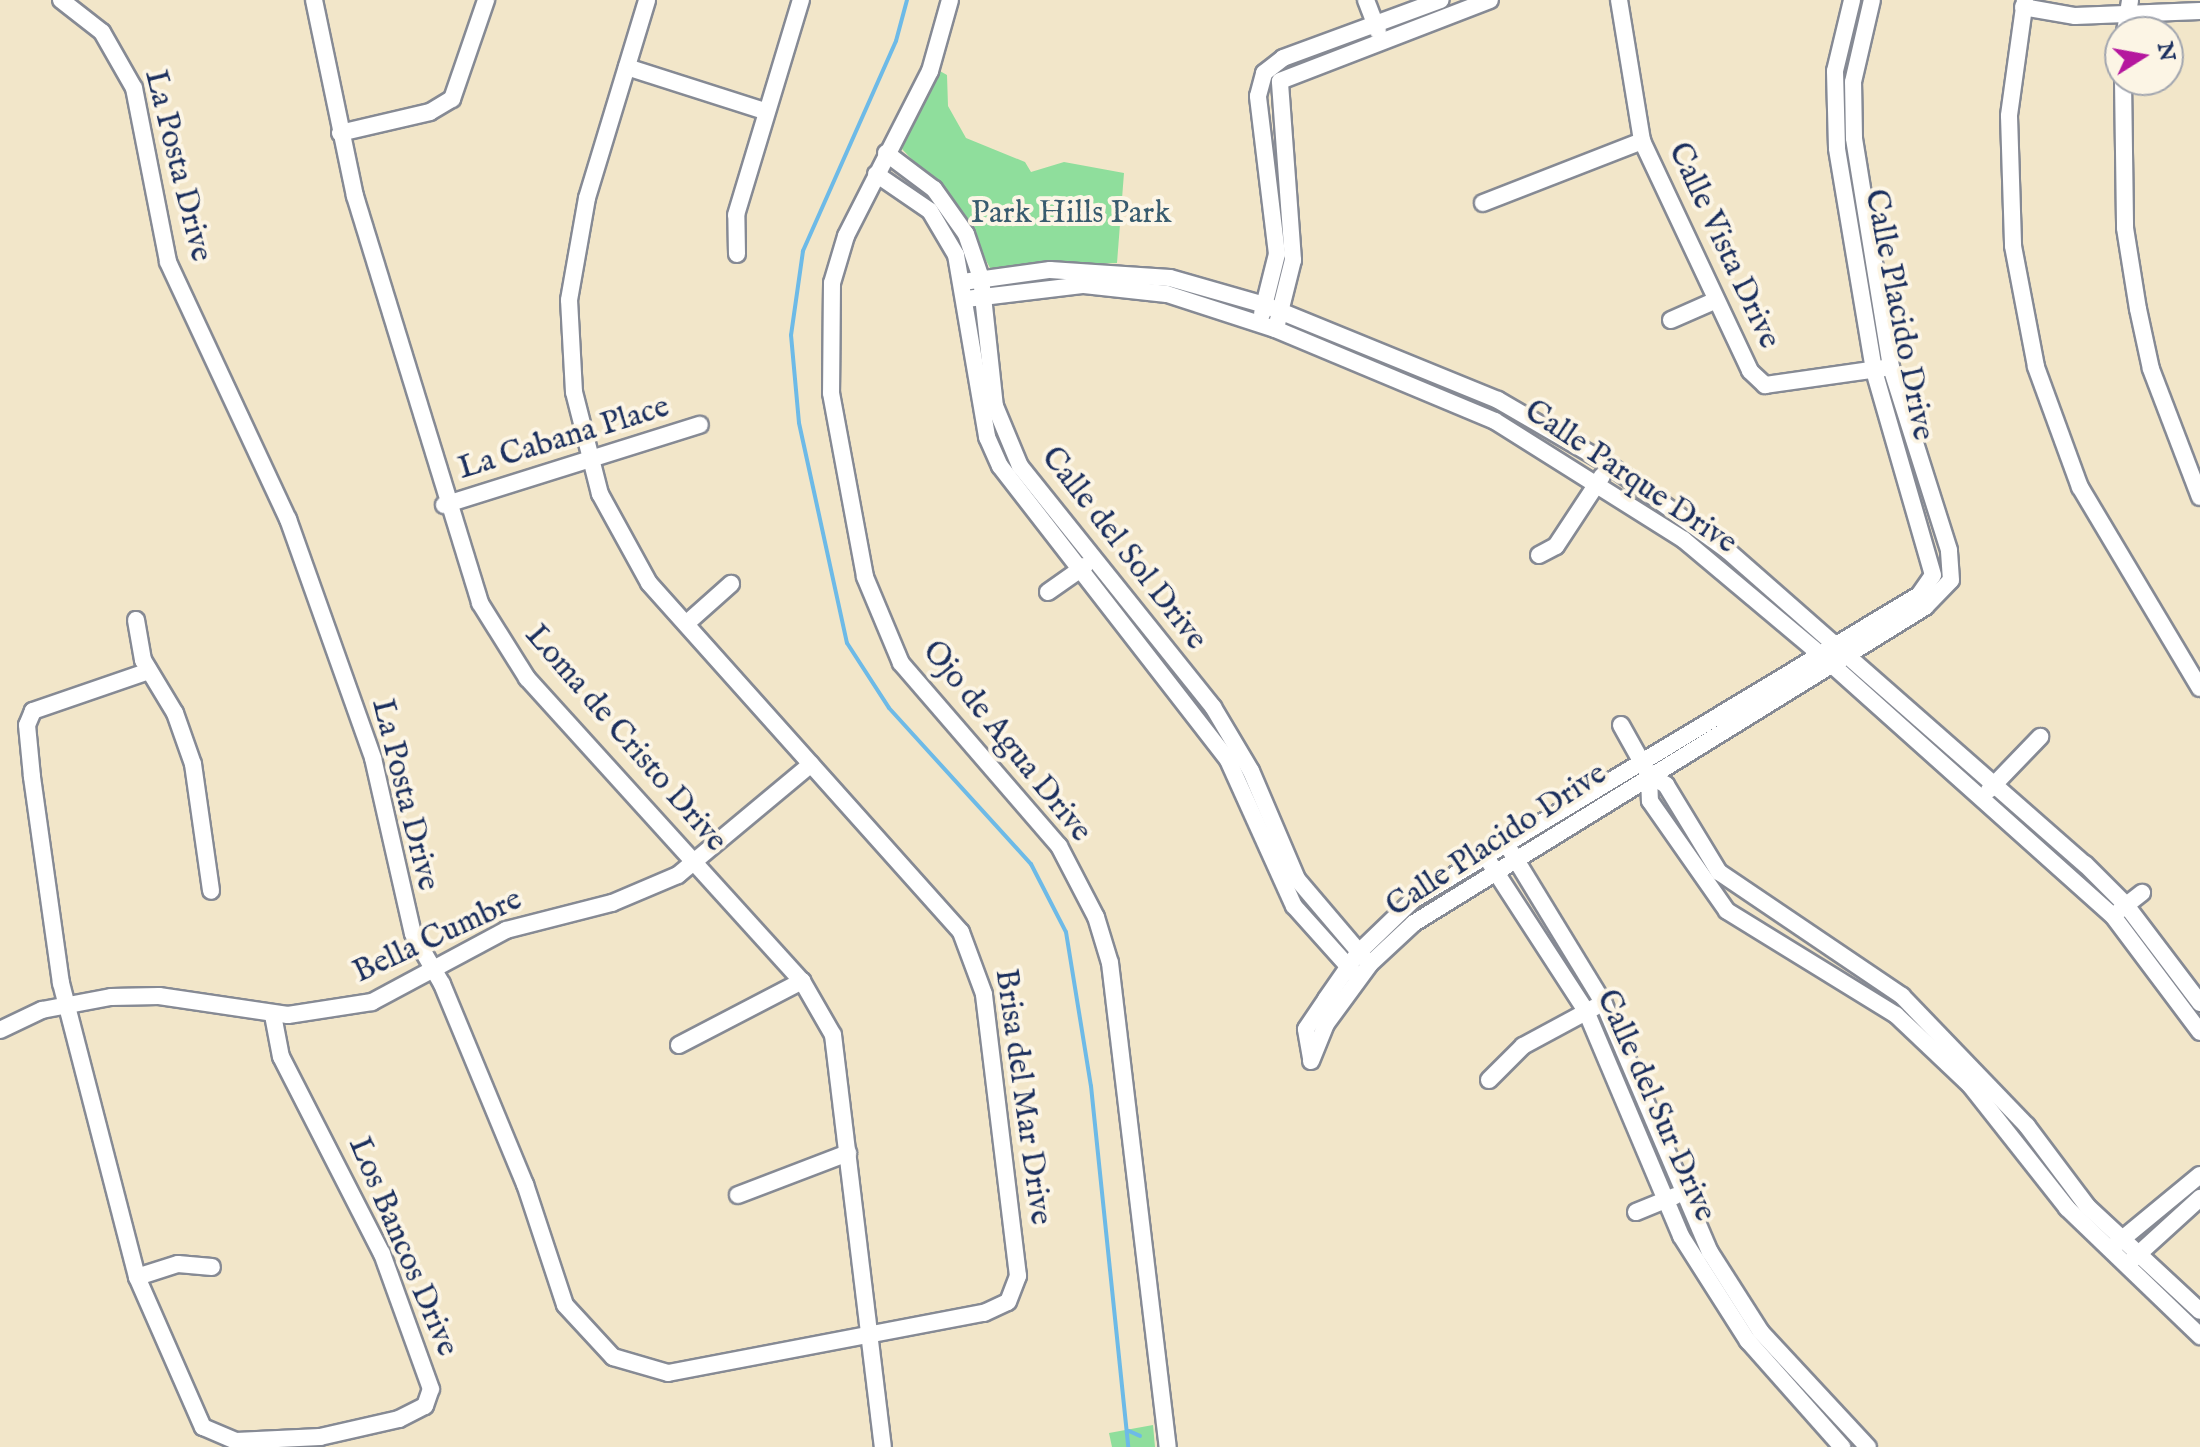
<!DOCTYPE html>
<style>
body{margin:0}
#map{position:relative;width:2200px;height:1447px;overflow:hidden;background:#f2e6c9;font-family:"IM FELL English",serif}
div>[style]{position:absolute}
.green>*{inset:0;background:#8fde9c}
.stream>*{height:4px;margin:-2px;padding:0 2px;transform-origin:2px;border-radius:2px;background:#6dbae7}
.roads{filter:drop-shadow(2px 0 #868a94) drop-shadow(-2px 0 #868a94) drop-shadow(0 2px #868a94) drop-shadow(0 -2px #868a94)}
.minor>*{height:16px;margin:-8px;padding:0 8px;transform-origin:8px;border-radius:8px;background:#fff}
span{translate:-50% -50%;white-space:nowrap;text-align:center;line-height:1.15;-webkit-text-stroke:8px #fcf5e5;paint-order:stroke}
.street-label{font-size:32px;color:#1b2f5e}
.park-label{font-size:32px;color:#385b6e}
.north{position:absolute;left:2104px;top:16px;width:80px;height:80px;box-sizing:border-box;background:#fcf5e5;border:2px solid #a2a6af;border-radius:50%;rotate:79deg;font-size:22px;font-weight:700;line-height:32px;text-align:center;color:#1b2f5e}
.north::after{content:'';display:block;margin:auto;width:28px;height:36px;background:#b5179e;clip-path:polygon(50% 0,100% 100%,50% 72%,0 100%)}
</style>
<div id="map">
<div class="green">
<div style="clip-path:polygon(938px 70px,947px 75px,948px 106px,966px 138px,1025px 162px,1031px 172px,1064px 162px,1124px 173px,1117px 263px,990px 268px,959px 209px,902px 149px)"></div>
<div style="clip-path:polygon(1153px 1425px,1155px 1447px,1112px 1447px,1109px 1433px)"></div>
</div>
<div class="stream">
<div style="left:907px;top:0;width:42px;rotate:105deg"></div>
<div style="left:896px;top:41px;width:230px;rotate:113.9deg"></div>
<div style="left:803px;top:251px;width:85px;rotate:98.1deg"></div>
<div style="left:791px;top:335px;width:88px;rotate:84.8deg"></div>
<div style="left:799px;top:423px;width:225px;rotate:77.7deg"></div>
<div style="left:847px;top:643px;width:77px;rotate:57.1deg"></div>
<div style="left:889px;top:708px;width:211px;rotate:47.7deg"></div>
<div style="left:1031px;top:864px;width:76px;rotate:62.8deg"></div>
<div style="left:1066px;top:932px;width:156px;rotate:80.8deg"></div>
<div style="left:1091px;top:1086px;width:363px;rotate:84.1deg"></div>
<div style="left:1129px;top:1431px;width:12px;rotate:24deg"></div>
</div>
<div class="roads">
<div class="minor">
<div style="left:61px;top:0;width:52px;rotate:38deg"></div>
<div style="left:102px;top:32px;width:64px;rotate:60.3deg"></div>
<div style="left:134px;top:88px;width:177px;rotate:78.9deg"></div>
<div style="left:168px;top:262px;width:284px;rotate:65deg"></div>
<div style="left:288px;top:519px;width:254px;rotate:70.4deg"></div>
<div style="left:373px;top:758px;width:180px;rotate:77.2deg"></div>
<div style="left:413px;top:934px;width:58px;rotate:59.9deg"></div>
<div style="left:442px;top:984px;width:217px;rotate:67.5deg"></div>
<div style="left:525px;top:1184px;width:127px;rotate:71.7deg"></div>
<div style="left:565px;top:1305px;width:71px;rotate:47.3deg"></div>
<div style="left:613px;top:1357px;width:57px;rotate:16.2deg"></div>
<div style="left:668px;top:1373px;width:322px;rotate:-10.8deg"></div>
<div style="left:984px;top:1313px;width:26px;rotate:-25deg"></div>
<div style="left:1008px;top:1302px;width:28px;rotate:-69deg"></div>
<div style="left:1018px;top:1276px;width:284px;rotate:-96.9deg"></div>
<div style="left:984px;top:994px;width:66px;rotate:-110.4deg"></div>
<div style="left:961px;top:932px;width:468px;rotate:-131.8deg"></div>
<div style="left:649px;top:583px;width:102px;rotate:-118.8deg"></div>
<div style="left:600px;top:494px;width:105px;rotate:-104.3deg"></div>
<div style="left:574px;top:392px;width:92px;rotate:-93.1deg"></div>
<div style="left:569px;top:300px;width:104px;rotate:-80deg"></div>
<div style="left:587px;top:198px;width:207px;rotate:-73.1deg"></div>
<div style="left:314px;top:0;width:200px;rotate:78.2deg"></div>
<div style="left:355px;top:196px;width:426px;rotate:72.9deg"></div>
<div style="left:480px;top:603px;width:89px;rotate:57.9deg"></div>
<div style="left:527px;top:678px;width:409px;rotate:47.8deg"></div>
<div style="left:802px;top:981px;width:62px;rotate:60.1deg"></div>
<div style="left:833px;top:1035px;width:415px;rotate:83.1deg"></div>
<div style="left:950px;top:0;width:74px;rotate:105.7deg"></div>
<div style="left:930px;top:71px;width:185px;rotate:117deg"></div>
<div style="left:846px;top:236px;width:49px;rotate:106.6deg"></div>
<div style="left:832px;top:283px;width:110px;rotate:90.5deg"></div>
<div style="left:831px;top:393px;width:187px;rotate:79.5deg"></div>
<div style="left:865px;top:577px;width:93px;rotate:67.3deg"></div>
<div style="left:901px;top:663px;width:242px;rotate:49.2deg"></div>
<div style="left:1059px;top:846px;width:80px;rotate:62.5deg"></div>
<div style="left:1096px;top:917px;width:48px;rotate:73.1deg"></div>
<div style="left:1110px;top:963px;width:487px;rotate:83.2deg"></div>
<div style="left:1366px;top:0;width:33px;rotate:69deg"></div>
<div style="left:1619px;top:0;width:143px;rotate:80.7deg"></div>
<div style="left:1642px;top:141px;width:254px;rotate:64.8deg"></div>
<div style="left:1750px;top:371px;width:21px;rotate:43deg"></div>
<div style="left:1765px;top:385px;width:120px;rotate:-8.1deg"></div>
<div style="left:2025px;top:0;width:117px;rotate:97.9deg"></div>
<div style="left:2009px;top:116px;width:130px;rotate:88.2deg"></div>
<div style="left:2013px;top:246px;width:123px;rotate:79.2deg"></div>
<div style="left:2036px;top:367px;width:128px;rotate:69.9deg"></div>
<div style="left:2080px;top:487px;width:234px;rotate:59.2deg"></div>
<div style="left:2023px;top:7px;width:53px;rotate:9.8deg"></div>
<div style="left:2075px;top:16px;width:125px;rotate:-2.3deg"></div>
<div style="left:2125px;top:32px;width:32px;rotate:-81deg"></div>
<div style="left:627px;top:67px;width:145px;rotate:17.7deg"></div>
<div style="left:2123px;top:80px;width:148px;rotate:89.2deg"></div>
<div style="left:2125px;top:228px;width:82px;rotate:80.9deg"></div>
<div style="left:2138px;top:309px;width:61px;rotate:77.8deg"></div>
<div style="left:2151px;top:369px;width:137px;rotate:69.1deg"></div>
<div style="left:340px;top:133px;width:92px;rotate:-13.1deg"></div>
<div style="left:430px;top:112px;width:26px;rotate:-31deg"></div>
<div style="left:452px;top:99px;width:105px;rotate:-71deg"></div>
<div style="left:886px;top:153px;width:60px;rotate:36.9deg"></div>
<div style="left:934px;top:189px;width:55px;rotate:54.6deg"></div>
<div style="left:966px;top:234px;width:46px;rotate:71.2deg"></div>
<div style="left:981px;top:278px;width:129px;rotate:83.8deg"></div>
<div style="left:995px;top:406px;width:65px;rotate:67.4deg"></div>
<div style="left:1020px;top:466px;width:309px;rotate:51.3deg"></div>
<div style="left:1213px;top:707px;width:74px;rotate:59.3deg"></div>
<div style="left:1251px;top:771px;width:117px;rotate:66.9deg"></div>
<div style="left:1297px;top:879px;width:106px;rotate:49.6deg"></div>
<div style="left:876px;top:174px;width:65px;rotate:34.4deg"></div>
<div style="left:930px;top:211px;width:51px;rotate:59.4deg"></div>
<div style="left:956px;top:255px;width:185px;rotate:80.3deg"></div>
<div style="left:987px;top:437px;width:32px;rotate:66deg"></div>
<div style="left:1000px;top:466px;width:372px;rotate:52.2deg"></div>
<div style="left:1228px;top:760px;width:160px;rotate:65.7deg"></div>
<div style="left:1294px;top:906px;width:91px;rotate:48.1deg"></div>
<div style="left:1483px;top:203px;width:171px;rotate:-21.3deg"></div>
<div style="left:737px;top:254px;width:39px;rotate:-91deg"></div>
<div style="left:736px;top:215px;width:225px;rotate:-73.2deg"></div>
<div style="left:963px;top:282px;width:88px;rotate:-7.9deg"></div>
<div style="left:1050px;top:270px;width:120px;rotate:3.8deg"></div>
<div style="left:1170px;top:278px;width:99px;rotate:15.9deg"></div>
<div style="left:1265px;top:305px;width:252px;rotate:22.2deg"></div>
<div style="left:1498px;top:400px;width:127px;rotate:30.2deg"></div>
<div style="left:1608px;top:464px;width:147px;rotate:35.9deg"></div>
<div style="left:1727px;top:550px;width:476px;rotate:41.3deg"></div>
<div style="left:2085px;top:864px;width:58px;rotate:45deg"></div>
<div style="left:2126px;top:905px;width:123px;rotate:52.9deg"></div>
<div style="left:966px;top:299px;width:119px;rotate:-6.8deg"></div>
<div style="left:1084px;top:285px;width:83px;rotate:6.2deg"></div>
<div style="left:1167px;top:294px;width:114px;rotate:18deg"></div>
<div style="left:1275px;top:329px;width:238px;rotate:22.7deg"></div>
<div style="left:1495px;top:421px;width:223px;rotate:32.2deg"></div>
<div style="left:1684px;top:540px;width:177px;rotate:40deg"></div>
<div style="left:1820px;top:654px;width:393px;rotate:41.8deg"></div>
<div style="left:2113px;top:916px;width:145px;rotate:53.1deg"></div>
<div style="left:1262px;top:314px;width:62px;rotate:-76deg"></div>
<div style="left:1277px;top:254px;width:159px;rotate:-96.9deg"></div>
<div style="left:1258px;top:96px;width:24px;rotate:-75deg"></div>
<div style="left:1264px;top:73px;width:24px;rotate:-38deg"></div>
<div style="left:1283px;top:58px;width:168px;rotate:-20.2deg"></div>
<div style="left:1671px;top:320px;width:45px;rotate:-23.7deg"></div>
<div style="left:1277px;top:324px;width:66px;rotate:-76deg"></div>
<div style="left:1293px;top:260px;width:179px;rotate:-94.2deg"></div>
<div style="left:1280px;top:81px;width:225px;rotate:-21.1deg"></div>
<div style="left:444px;top:505px;width:268px;rotate:-17.4deg"></div>
<div style="left:1539px;top:555px;width:19px;rotate:-28deg"></div>
<div style="left:1556px;top:546px;width:84px;rotate:-56.7deg"></div>
<div style="left:1048px;top:592px;width:45px;rotate:-35.1deg"></div>
<div style="left:136px;top:620px;width:41px;rotate:80.1deg"></div>
<div style="left:143px;top:660px;width:62px;rotate:58.9deg"></div>
<div style="left:175px;top:713px;width:54px;rotate:70.6deg"></div>
<div style="left:193px;top:764px;width:128px;rotate:81.9deg"></div>
<div style="left:687px;top:623px;width:59px;rotate:-41.6deg"></div>
<div style="left:149px;top:671px;width:123px;rotate:161deg"></div>
<div style="left:33px;top:711px;width:15px;rotate:113deg"></div>
<div style="left:27px;top:725px;width:52px;rotate:84.5deg"></div>
<div style="left:32px;top:777px;width:208px;rotate:82deg"></div>
<div style="left:61px;top:983px;width:304px;rotate:75.5deg"></div>
<div style="left:137px;top:1277px;width:164px;rotate:66.3deg"></div>
<div style="left:203px;top:1427px;width:36px;rotate:23deg"></div>
<div style="left:236px;top:1441px;width:84px;rotate:-2.7deg"></div>
<div style="left:320px;top:1437px;width:81px;rotate:-12.8deg"></div>
<div style="left:399px;top:1419px;width:29px;rotate:-27deg"></div>
<div style="left:425px;top:1406px;width:18px;rotate:-71deg"></div>
<div style="left:431px;top:1389px;width:144px;rotate:-109.9deg"></div>
<div style="left:382px;top:1254px;width:221px;rotate:-117.1deg"></div>
<div style="left:281px;top:1057px;width:43px;rotate:-100.8deg"></div>
<div style="left:1621px;top:725px;width:57px;rotate:60.8deg"></div>
<div style="left:1649px;top:775px;width:26px;rotate:88deg"></div>
<div style="left:1650px;top:801px;width:134px;rotate:55deg"></div>
<div style="left:1727px;top:911px;width:198px;rotate:31.6deg"></div>
<div style="left:1896px;top:1015px;width:102px;rotate:43.4deg"></div>
<div style="left:1970px;top:1085px;width:157px;rotate:51.7deg"></div>
<div style="left:2067px;top:1208px;width:185px;rotate:43.9deg"></div>
<div style="left:1649px;top:775px;width:20px;rotate:30deg"></div>
<div style="left:1666px;top:785px;width:102px;rotate:58.7deg"></div>
<div style="left:1719px;top:872px;width:221px;rotate:34.1deg"></div>
<div style="left:1902px;top:996px;width:180px;rotate:46.1deg"></div>
<div style="left:2027px;top:1126px;width:100px;rotate:53.1deg"></div>
<div style="left:2087px;top:1206px;width:154px;rotate:42.9deg"></div>
<div style="left:1989px;top:790px;width:74px;rotate:-46.1deg"></div>
<div style="left:1510px;top:850px;width:180px;rotate:58.6deg"></div>
<div style="left:1604px;top:1004px;width:270px;rotate:66.9deg"></div>
<div style="left:1710px;top:1252px;width:95px;rotate:57.5deg"></div>
<div style="left:1761px;top:1332px;width:157px;rotate:47.1deg"></div>
<div style="left:1490px;top:863px;width:176px;rotate:57deg"></div>
<div style="left:1586px;top:1011px;width:244px;rotate:67.1deg"></div>
<div style="left:1681px;top:1236px;width:125px;rotate:57.5deg"></div>
<div style="left:1748px;top:1341px;width:142px;rotate:48.4deg"></div>
<div style="left:2120px;top:910px;width:28px;rotate:-38deg"></div>
<div style="left:0;top:1030px;width:47px;rotate:-25.5deg"></div>
<div style="left:42px;top:1010px;width:70px;rotate:-10.7deg"></div>
<div style="left:111px;top:997px;width:48px;rotate:-1.2deg"></div>
<div style="left:159px;top:996px;width:130px;rotate:8.4deg"></div>
<div style="left:288px;top:1015px;width:85px;rotate:-8.8deg"></div>
<div style="left:372px;top:1002px;width:152px;rotate:-28.2deg"></div>
<div style="left:506px;top:930px;width:109px;rotate:-14.3deg"></div>
<div style="left:612px;top:903px;width:72px;rotate:-23deg"></div>
<div style="left:678px;top:875px;width:173px;rotate:-39.8deg"></div>
<div style="left:679px;top:1045px;width:139px;rotate:-27.5deg"></div>
<div style="left:1311px;top:1058px;width:29px;rotate:-100deg"></div>
<div style="left:1306px;top:1029px;width:36px;rotate:-56deg"></div>
<div style="left:1326px;top:999px;width:56px;rotate:-55.2deg"></div>
<div style="left:1358px;top:953px;width:76px;rotate:-43.9deg"></div>
<div style="left:1413px;top:900px;width:591px;rotate:-31.08deg"></div>
<div style="left:1919px;top:595px;width:24px;rotate:-55deg"></div>
<div style="left:1933px;top:575px;width:213px;rotate:-106.1deg"></div>
<div style="left:1874px;top:370px;width:225px;rotate:-99.5deg"></div>
<div style="left:1837px;top:148px;width:77px;rotate:-91.5deg"></div>
<div style="left:1835px;top:71px;width:73px;rotate:-76.5deg"></div>
<div style="left:1311px;top:1061px;width:40px;rotate:-68deg"></div>
<div style="left:1326px;top:1024px;width:74px;rotate:-53.7deg"></div>
<div style="left:1370px;top:964px;width:60px;rotate:-43deg"></div>
<div style="left:1414px;top:923px;width:601px;rotate:-31.73deg"></div>
<div style="left:1925px;top:607px;width:37px;rotate:-46deg"></div>
<div style="left:1951px;top:580px;width:30px;rotate:-94deg"></div>
<div style="left:1949px;top:550px;width:192px;rotate:-107.6deg"></div>
<div style="left:1891px;top:367px;width:232px;rotate:-99.2deg"></div>
<div style="left:1854px;top:138px;width:56px;rotate:-91deg"></div>
<div style="left:1853px;top:82px;width:84px;rotate:-77deg"></div>
<div style="left:1489px;top:1080px;width:48px;rotate:-45deg"></div>
<div style="left:1523px;top:1046px;width:82px;rotate:-28.4deg"></div>
<div style="left:738px;top:1195px;width:118px;rotate:-20.9deg"></div>
<div style="left:1636px;top:1212px;width:42px;rotate:-22.3deg"></div>
<div style="left:2115px;top:1245px;width:110px;rotate:-39.5deg"></div>
<div style="left:2133px;top:1259px;width:91px;rotate:-42.3deg"></div>
<div style="left:137px;top:1277px;width:43px;rotate:-17.6deg"></div>
<div style="left:178px;top:1264px;width:34px;rotate:5deg"></div>
</div>
</div>
<div class="street-label">
<span style="left:177px;top:166px;rotate:76deg">La Posta Drive</span>
<span style="left:1723px;top:246px;rotate:65deg">Calle Vista Drive</span>
<span style="left:1898px;top:315px;rotate:79deg">Calle Placido Drive</span>
<span style="left:564px;top:439px;rotate:-17deg">La Cabana Place</span>
<span style="left:1630px;top:478px;rotate:34deg">Calle Parque Drive</span>
<span style="left:1123px;top:549px;rotate:52deg">Calle del Sol Drive</span>
<span style="left:625px;top:739px;rotate:49deg">Loma de Cristo Drive</span>
<span style="left:1006px;top:742px;rotate:51deg">Ojo de Agua Drive</span>
<span style="left:404px;top:795px;rotate:76deg">La Posta Drive</span>
<span style="left:1497px;top:841px;rotate:-33deg">Calle Placido Drive</span>
<span style="left:438px;top:937px;rotate:-25deg">Bella Cumbre</span>
<span style="left:1022px;top:1097px;rotate:82deg">Brisa del Mar Drive</span>
<span style="left:1655px;top:1106px;rotate:66deg">Calle del Sur Drive</span>
<span style="left:402px;top:1247px;rotate:67deg">Los Bancos Drive</span>
</div>
<div class="park-label">
<span style="left:1071px;top:214px">Park Hills Park</span>
</div>
<div class="north">N</div>
</div>
